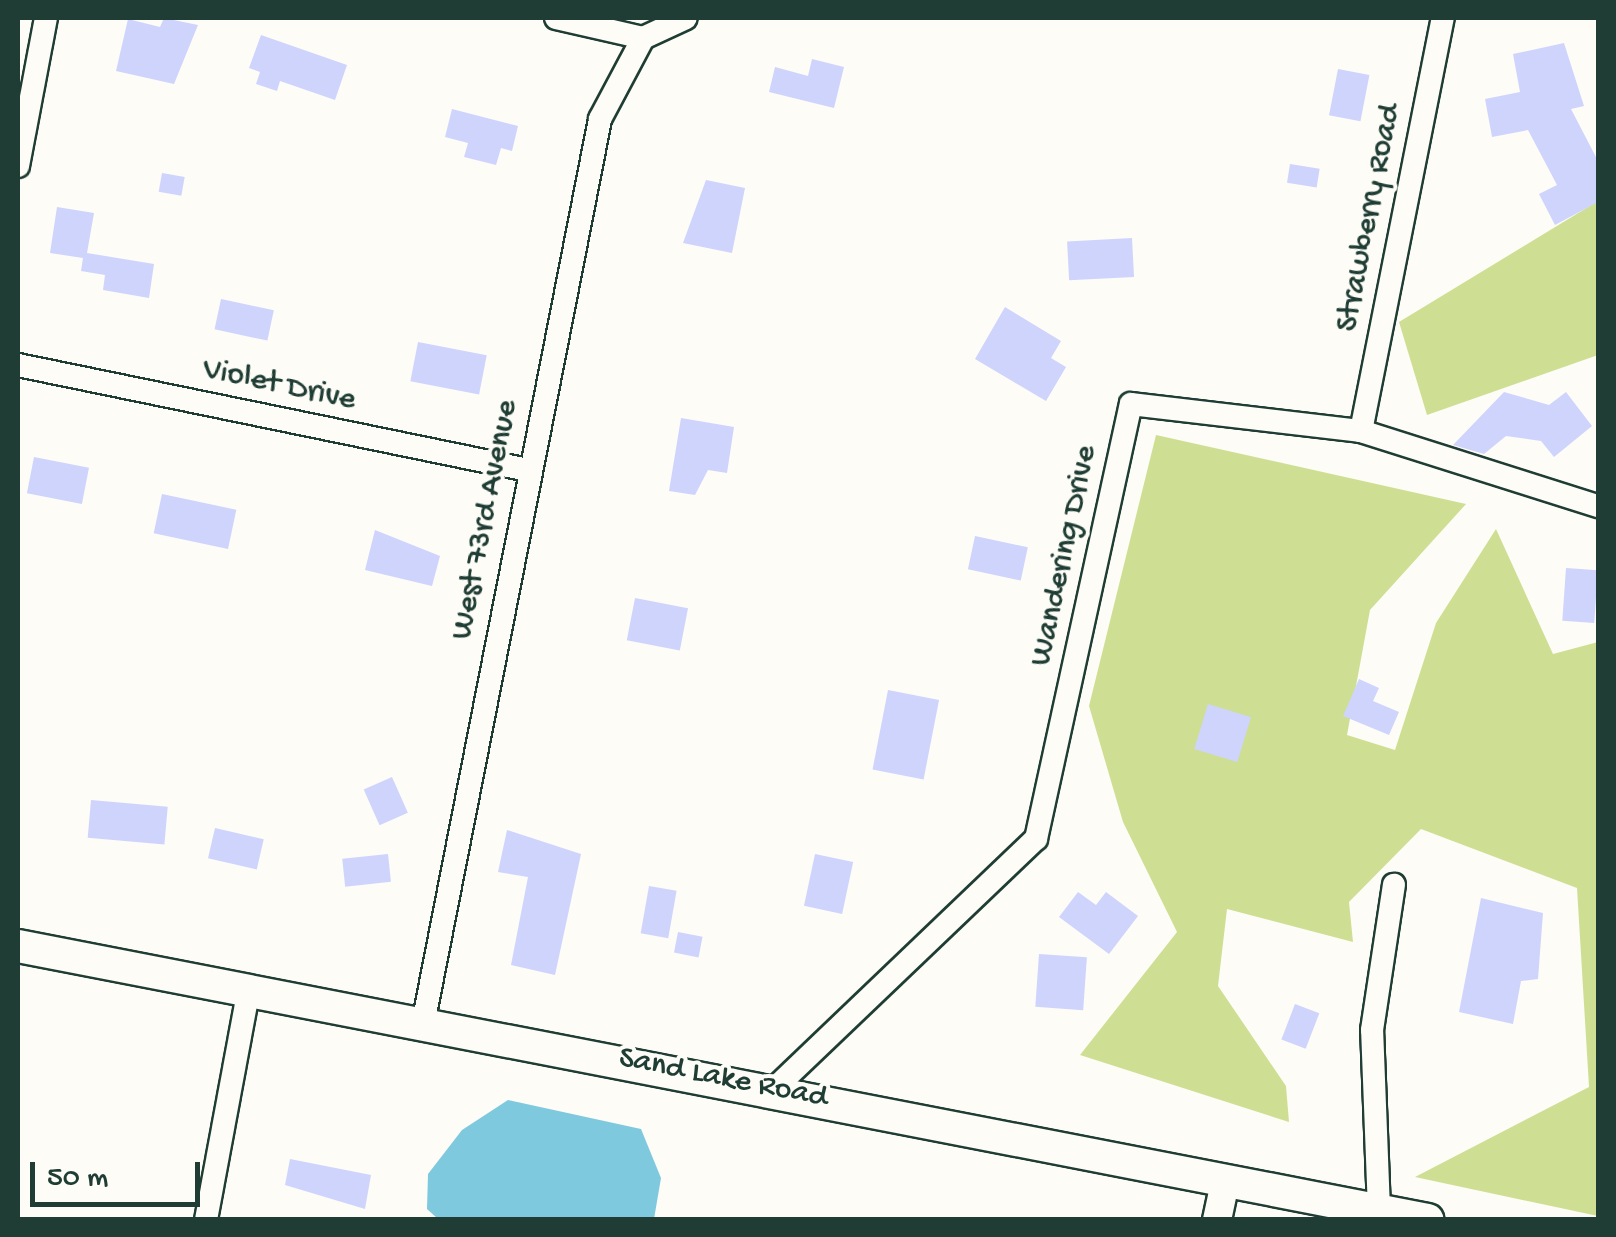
<!DOCTYPE html>
<style>
body{margin:0}
#map{position:relative;width:1616px;height:1237px;overflow:hidden;background:#fdfcf7;font-family:"Gochi Hand",sans-serif}
div>[style]{position:absolute}
.green>*{inset:0;background:#cedf93}
.water>*{inset:0;background:#7fc9df}
.building>*{inset:0;background:#cfd4fd;transform-origin:0 0}
.roads{filter:drop-shadow(2px 0 #1f3d34) drop-shadow(-2px 0 #1f3d34) drop-shadow(0 2px #1f3d34) drop-shadow(0 -2px #1f3d34)}
.minor>*{height:22px;margin:-11px;padding:0 11px;transform-origin:11px;border-radius:11px;background:#fdfcf7}
.tertiary>*{height:28px;margin:-14px;padding:0 14px;transform-origin:14px;border-radius:14px;background:#fdfcf7}
.secondary>*{height:32px;margin:-16px;padding:0 16px;transform-origin:16px;border-radius:16px;background:#fdfcf7}
span{translate:-50% -50%;white-space:nowrap;text-align:center;line-height:1.15;-webkit-text-stroke:8px #fdfcf7;paint-order:stroke}
.street-label{font-size:32px;color:#1f3d34}
.frame{position:absolute;inset:0;border:20px solid #1f3d34;pointer-events:none}
.scale{position:absolute;left:30px;top:1162px;width:170px;height:45px;box-sizing:border-box;border:5px solid #1f3d34;border-top:0;padding-left:12px;font-size:30px;line-height:35px;white-space:nowrap;color:#1f3d34;-webkit-text-stroke:8px #fdfcf7;paint-order:stroke}
</style>
<div id="map">
<div class="green">
<div style="clip-path:polygon(1598px 201px,1598px 355px,1427px 415px,1399px 322px)"></div>
<div style="clip-path:polygon(1156px 435px,1466px 504px,1370px 610px,1347px 735px,1395px 750px,1436px 623px,1496px 529px,1553px 654px,1598px 642px,1598px 1216px,1415px 1177px,1589px 1087px,1577px 888px,1421px 829px,1349px 902px,1353px 942px,1227px 909px,1218px 986px,1286px 1086px,1289px 1122px,1080px 1055px,1177px 932px,1123px 822px,1089px 706px)"></div>
</div>
<div class="water">
<div style="clip-path:polygon(508px 1100px,641px 1129px,661px 1178px,654px 1219px,438px 1219px,427px 1209px,428px 1174px,462px 1130px)"></div>
</div>
<div class="building">
<div style="clip-path:polygon(164px 18px,198px 25px,174px 84px,116px 71px,128px 19px,160px 27px)"></div>
<div style="clip-path:polygon(261px 35px,347px 65px,335px 100px,280px 81px,277px 91px,256px 84px,260px 72px,249px 68px)"></div>
<div style="clip-path:polygon(1564px 43px,1584px 106px,1571px 109px,1598px 161px,1598px 202px,1555px 225px,1539px 194px,1557px 185px,1528px 130px,1492px 137px,1485px 99px,1520px 92px,1513px 54px)"></div>
<div style="clip-path:polygon(812px 59px,844px 67px,834px 108px,769px 92px,775px 67px,808px 76px)"></div>
<div style="left:1338px;top:69px;width:32px;height:47px;rotate:11deg"></div>
<div style="clip-path:polygon(452px 109px,518px 126px,512px 151px,501px 148px,496px 165px,464px 157px,468px 143px,445px 137px)"></div>
<div style="left:1290px;top:164px;width:30px;height:19px;rotate:9deg"></div>
<div style="left:162px;top:173px;width:23px;height:19px;rotate:10deg"></div>
<div style="clip-path:polygon(706px 180px,745px 188px,732px 253px,683px 243px)"></div>
<div style="clip-path:polygon(57px 207px,94px 213px,87px 253px,154px 264px,149px 298px,103px 290px,105px 275px,81px 271px,83px 258px,50px 253px)"></div>
<div style="left:1132px;top:238px;width:39px;height:65px;rotate:87deg"></div>
<div style="left:221px;top:299px;width:54px;height:31px;rotate:12deg"></div>
<div style="clip-path:polygon(1005px 307px,1061px 341px,1051px 358px,1066px 367px,1046px 401px,975px 359px)"></div>
<div style="left:418px;top:342px;width:70px;height:40px;rotate:11deg"></div>
<div style="clip-path:polygon(1504px 392px,1549px 405px,1566px 392px,1592px 426px,1554px 457px,1541px 441px,1506px 436px,1484px 454px,1453px 445px)"></div>
<div style="clip-path:polygon(681px 418px,734px 427px,727px 473px,708px 470px,695px 495px,669px 491px)"></div>
<div style="left:34px;top:457px;width:56px;height:37px;rotate:11deg"></div>
<div style="left:162px;top:494px;width:76px;height:40px;rotate:12deg"></div>
<div style="clip-path:polygon(375px 530px,440px 556px,432px 586px,365px 570px)"></div>
<div style="left:975px;top:536px;width:54px;height:34px;rotate:12deg"></div>
<div style="left:1566px;top:568px;width:32px;height:53px;rotate:4deg"></div>
<div style="left:635px;top:598px;width:54px;height:43px;rotate:11deg"></div>
<div style="clip-path:polygon(1359px 679px,1379px 688px,1373px 701px,1399px 712px,1389px 735px,1343px 716px)"></div>
<div style="left:888px;top:690px;width:52px;height:81px;rotate:11deg"></div>
<div style="left:1208px;top:704px;width:45px;height:47px;rotate:17deg"></div>
<div style="left:392px;top:777px;width:39px;height:31px;rotate:66deg"></div>
<div style="left:91px;top:800px;width:77px;height:38px;rotate:5deg"></div>
<div style="left:215px;top:828px;width:50px;height:31px;rotate:13deg"></div>
<div style="clip-path:polygon(507px 830px,581px 854px,555px 975px,511px 965px,528px 877px,498px 872px)"></div>
<div style="left:388px;top:854px;width:28px;height:46px;rotate:84deg"></div>
<div style="left:815px;top:854px;width:39px;height:53px;rotate:12deg"></div>
<div style="left:649px;top:886px;width:28px;height:48px;rotate:10deg"></div>
<div style="clip-path:polygon(1078px 892px,1096px 905px,1106px 892px,1138px 916px,1109px 954px,1059px 917px)"></div>
<div style="clip-path:polygon(1481px 898px,1543px 913px,1538px 979px,1521px 981px,1513px 1024px,1459px 1012px)"></div>
<div style="left:678px;top:932px;width:25px;height:21px;rotate:11deg"></div>
<div style="left:1039px;top:954px;width:48px;height:53px;rotate:4deg"></div>
<div style="left:1295px;top:1004px;width:26px;height:38px;rotate:21deg"></div>
<div style="clip-path:polygon(290px 1159px,371px 1175px,365px 1209px,285px 1185px)"></div>
</div>
<div class="roads">
<div class="minor">
<div style="left:556px;top:18px;width:89px;rotate:12.9deg"></div>
<div style="left:643px;top:38px;width:47px;rotate:-24.9deg"></div>
<div style="left:18px;top:166px;width:151px;rotate:-79.3deg"></div>
<div style="left:18px;top:365px;width:521px;rotate:11.63deg"></div>
<div style="left:1361px;top:431px;width:421px;rotate:-78.8deg"></div>
<div style="left:423px;top:1024px;width:922px;rotate:-78.93deg"></div>
<div style="left:600px;top:119px;width:92px;rotate:-62deg"></div>
<div style="left:775px;top:1088px;width:361px;rotate:-43.7deg"></div>
<div style="left:1036px;top:839px;width:445px;rotate:-77.7deg"></div>
<div style="left:1131px;top:404px;width:232px;rotate:6.7deg"></div>
<div style="left:1361px;top:431px;width:249px;rotate:17.6deg"></div>
<div style="left:1379px;top:1210px;width:180px;rotate:-92.2deg"></div>
<div style="left:1372px;top:1030px;width:147px;rotate:-81.4deg"></div>
<div style="left:206px;top:1220px;width:230px;rotate:-79.5deg"></div>
</div>
<div class="tertiary">
<div style="left:1217px;top:1220px;width:38px;rotate:-78deg"></div>
</div>
<div class="secondary">
<div style="left:18px;top:946px;width:1436px;rotate:11deg"></div>
</div>
</div>
<div class="street-label">
<span style="left:1370px;top:218px;rotate:-79deg">Strawberry Road</span>
<span style="left:279px;top:386px;rotate:12deg">Violet Drive</span>
<span style="left:486px;top:520px;rotate:-79deg">West 73rd Avenue</span>
<span style="left:1065px;top:556px;rotate:-78deg">Wandering Drive</span>
<span style="left:723px;top:1079px;rotate:11deg">Sand Lake Road</span>
</div>
<div class="frame"></div>
<div class="scale">50 m</div>
</div>
